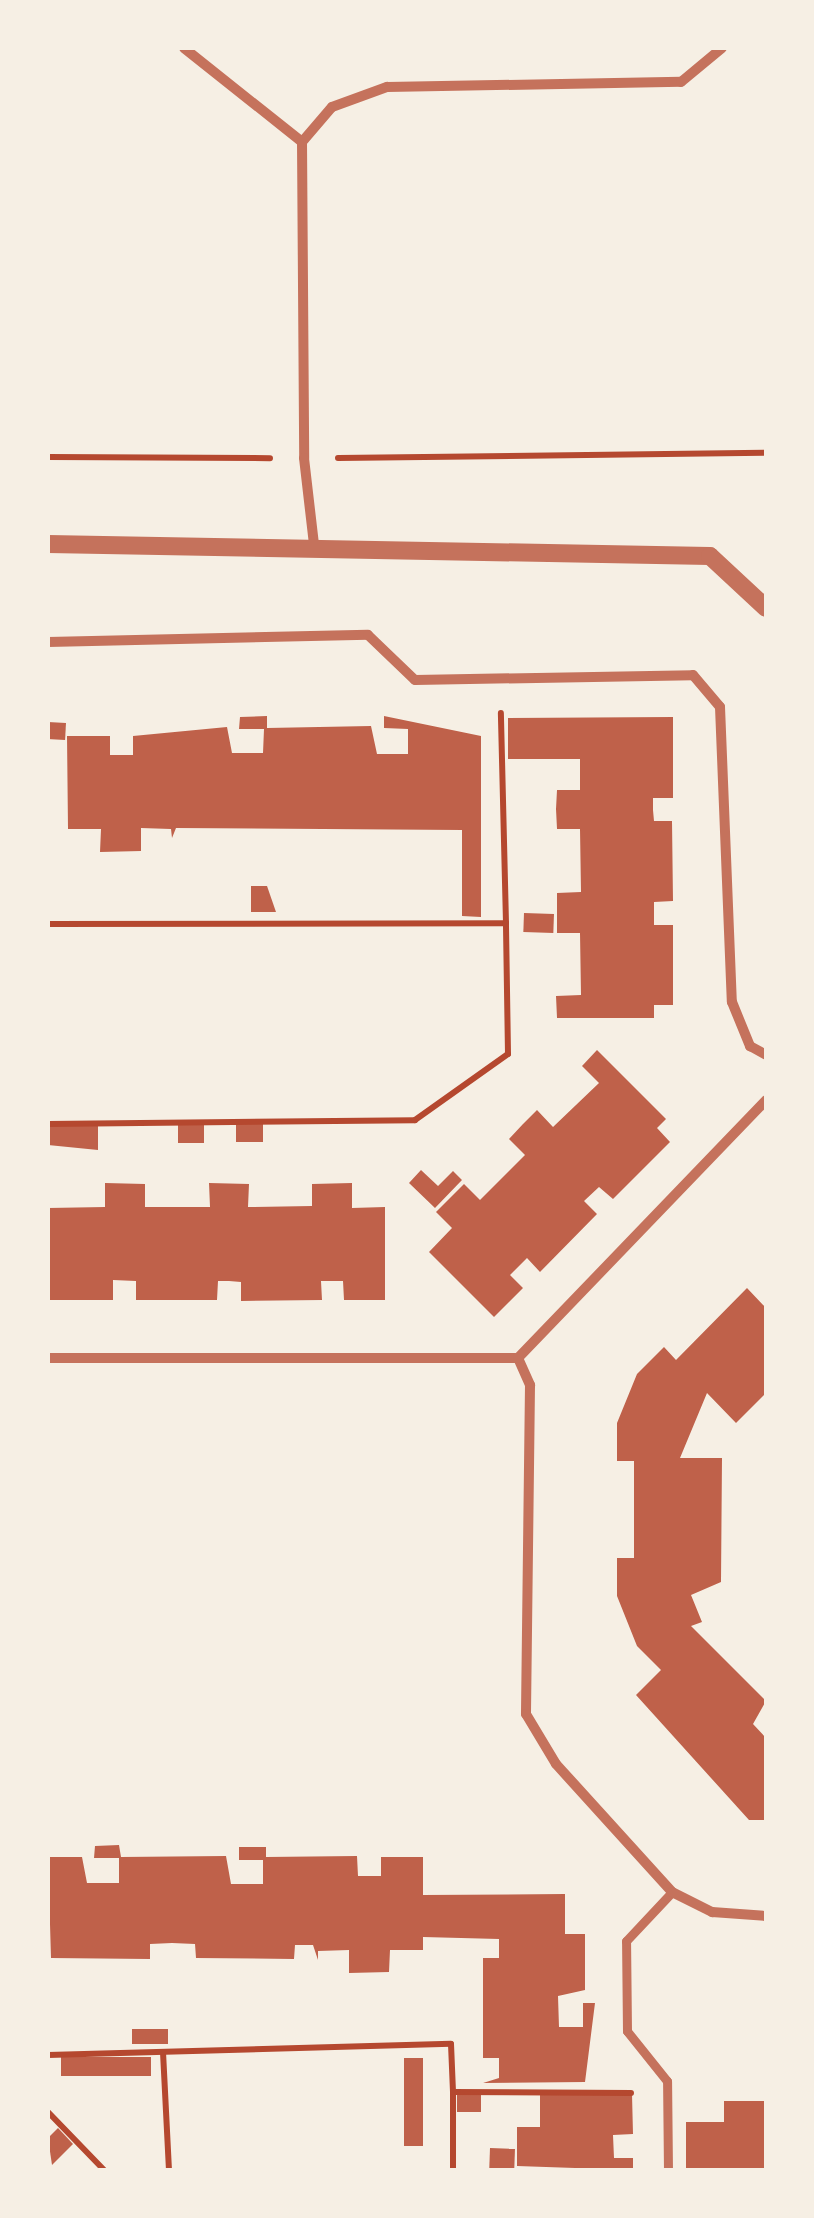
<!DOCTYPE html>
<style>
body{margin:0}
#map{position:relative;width:814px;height:2218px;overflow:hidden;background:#f6efe4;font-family:Manrope,sans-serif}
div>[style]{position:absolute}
.building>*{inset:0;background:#bf614a;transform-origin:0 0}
.path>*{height:6px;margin:-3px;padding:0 3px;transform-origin:3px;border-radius:3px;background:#b5482f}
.pedestrian>*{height:9px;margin:-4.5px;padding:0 4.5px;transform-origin:4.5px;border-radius:4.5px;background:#c5725c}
.minor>*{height:10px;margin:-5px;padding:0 5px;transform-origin:5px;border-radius:5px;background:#c5725c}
.tertiary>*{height:18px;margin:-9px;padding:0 9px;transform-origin:9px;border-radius:9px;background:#c5725c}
span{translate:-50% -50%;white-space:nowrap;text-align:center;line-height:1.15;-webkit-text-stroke:10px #f6efe4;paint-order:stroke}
.frame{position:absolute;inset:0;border:50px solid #f6efe4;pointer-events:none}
</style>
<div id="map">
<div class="building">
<div style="clip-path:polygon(267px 716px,267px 728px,371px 726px,377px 754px,408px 754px,408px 729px,384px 728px,384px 716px,481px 736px,481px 917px,462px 916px,462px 830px,176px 828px,172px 838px,171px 829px,141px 828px,141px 851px,100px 852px,101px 829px,68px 829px,67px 736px,110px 736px,110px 755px,133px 755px,133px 736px,227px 727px,232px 753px,263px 753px,264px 729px,239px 729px,240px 717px)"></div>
<div style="clip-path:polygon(673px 717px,673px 798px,653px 798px,653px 810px,654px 821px,672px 821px,673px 901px,654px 902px,654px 925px,673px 925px,673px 1005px,654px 1005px,654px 1018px,557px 1018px,556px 996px,581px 995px,580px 933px,557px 933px,557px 893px,581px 892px,580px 829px,557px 829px,556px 809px,557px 790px,580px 790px,580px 759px,508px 759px,508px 718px)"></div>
<div style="left:48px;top:722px;width:18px;height:17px;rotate:3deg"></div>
<div style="clip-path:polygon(251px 886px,267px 886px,276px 912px,251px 912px)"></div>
<div style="left:524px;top:913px;width:30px;height:19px;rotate:2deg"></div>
<div style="clip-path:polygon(597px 1050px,666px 1119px,657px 1128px,670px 1142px,613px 1199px,599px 1187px,584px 1201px,597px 1214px,540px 1272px,527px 1258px,510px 1275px,523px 1288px,494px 1317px,429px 1252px,452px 1228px,436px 1212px,464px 1184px,480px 1200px,525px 1155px,509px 1139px,523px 1124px,537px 1110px,553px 1127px,599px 1083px,582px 1066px)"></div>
<div style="clip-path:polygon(48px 1124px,98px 1124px,98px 1150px,48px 1145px)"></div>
<div style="left:178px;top:1124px;width:26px;height:19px"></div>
<div style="left:236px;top:1124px;width:27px;height:18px"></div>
<div style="clip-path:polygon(421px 1170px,438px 1186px,453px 1171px,462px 1180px,435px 1208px,409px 1183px)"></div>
<div style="clip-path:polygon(105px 1183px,145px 1184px,145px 1207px,210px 1207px,209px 1183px,249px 1184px,248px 1207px,312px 1206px,312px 1184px,352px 1183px,352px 1208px,385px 1207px,385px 1300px,344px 1300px,343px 1281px,321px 1281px,322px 1300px,241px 1301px,241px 1282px,229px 1281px,218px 1281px,217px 1300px,136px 1300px,136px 1281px,113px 1280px,113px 1300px,48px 1300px,48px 1208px,105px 1207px)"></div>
<div style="clip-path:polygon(747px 1288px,766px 1308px,766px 1393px,736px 1423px,707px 1393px,680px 1458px,722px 1458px,721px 1582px,691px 1595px,702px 1622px,691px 1626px,766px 1701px,753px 1724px,766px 1738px,766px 1820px,749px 1820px,636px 1695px,661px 1670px,637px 1646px,617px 1596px,617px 1558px,634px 1558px,634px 1461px,617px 1461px,617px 1423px,637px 1374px,664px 1347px,676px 1360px)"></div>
<div style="clip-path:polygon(119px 1845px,121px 1857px,226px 1856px,231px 1884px,263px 1884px,263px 1860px,239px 1860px,239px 1847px,266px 1847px,266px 1857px,357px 1856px,358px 1876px,381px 1876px,381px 1857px,423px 1857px,423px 1895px,565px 1894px,565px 1934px,585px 1934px,585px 1990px,558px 1996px,559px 2027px,583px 2027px,583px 2003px,595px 2003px,585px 2082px,483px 2083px,499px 2078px,499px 2058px,483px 2058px,483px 1958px,499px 1958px,499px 1939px,423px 1937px,423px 1950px,390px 1950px,389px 1972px,349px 1973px,349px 1950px,318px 1951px,318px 1960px,313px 1945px,295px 1945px,294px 1959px,196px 1958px,195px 1944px,172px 1943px,150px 1944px,150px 1959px,51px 1958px,48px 1857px,82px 1857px,87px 1883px,119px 1883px,119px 1858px,94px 1858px,95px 1846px)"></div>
<div style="left:132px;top:2029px;width:36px;height:15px"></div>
<div style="left:61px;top:2057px;width:90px;height:19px"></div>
<div style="left:404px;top:2058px;width:19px;height:88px"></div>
<div style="left:457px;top:2093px;width:24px;height:19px"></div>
<div style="clip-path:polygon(540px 2093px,632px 2094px,633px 2134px,613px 2135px,614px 2158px,633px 2158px,633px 2170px,517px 2166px,517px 2127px,540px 2127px)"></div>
<div style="clip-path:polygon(724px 2101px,766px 2101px,766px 2170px,686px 2170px,686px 2122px,724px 2122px)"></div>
<div style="clip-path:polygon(58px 2128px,73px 2144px,52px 2165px,48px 2138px)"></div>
<div style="left:490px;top:2148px;width:25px;height:22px;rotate:2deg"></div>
</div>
<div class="path">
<div style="left:48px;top:457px;width:222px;rotate:0.3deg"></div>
<div style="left:338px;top:458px;width:428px;rotate:-0.7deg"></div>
<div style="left:48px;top:924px;width:458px;rotate:-0.1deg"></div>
<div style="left:506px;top:923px;width:210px;rotate:-91.4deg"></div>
<div style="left:48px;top:1124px;width:367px;rotate:-0.6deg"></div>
<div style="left:415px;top:1120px;width:114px;rotate:-35.4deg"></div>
<div style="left:508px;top:1054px;width:131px;rotate:-90.9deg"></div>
<div style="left:163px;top:2052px;width:118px;rotate:87.1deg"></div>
<div style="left:48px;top:2055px;width:403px;rotate:-1.6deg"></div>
<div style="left:451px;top:2044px;width:48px;rotate:87.6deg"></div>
<div style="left:48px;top:2112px;width:81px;rotate:46deg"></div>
<div style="left:453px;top:2170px;width:78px;rotate:-90deg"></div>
<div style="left:453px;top:2092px;width:178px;rotate:0.3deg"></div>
</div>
<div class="pedestrian">
<div style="left:668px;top:2170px;width:89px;rotate:-90.6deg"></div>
<div style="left:667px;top:2081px;width:64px;rotate:-128.7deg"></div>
<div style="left:627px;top:2031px;width:90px;rotate:-90.6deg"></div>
<div style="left:626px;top:1941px;width:67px;rotate:-46.8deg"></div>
</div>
<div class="minor">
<div style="left:184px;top:48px;width:151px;rotate:38.5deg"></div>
<div style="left:302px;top:142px;width:316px;rotate:89.6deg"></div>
<div style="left:304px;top:458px;width:88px;rotate:83.4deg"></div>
<div style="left:302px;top:142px;width:46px;rotate:-49.4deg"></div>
<div style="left:332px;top:107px;width:59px;rotate:-20deg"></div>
<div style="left:387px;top:87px;width:294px;rotate:-1deg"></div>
<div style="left:681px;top:82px;width:53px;rotate:-39.7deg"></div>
<div style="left:48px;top:642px;width:320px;rotate:-1.3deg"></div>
<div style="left:368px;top:635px;width:65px;rotate:43.8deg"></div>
<div style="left:415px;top:680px;width:278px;rotate:-1deg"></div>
<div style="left:693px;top:675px;width:42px;rotate:49.8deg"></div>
<div style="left:720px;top:707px;width:295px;rotate:87.7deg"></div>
<div style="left:732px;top:1002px;width:48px;rotate:67.8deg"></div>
<div style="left:750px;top:1046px;width:18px;rotate:29deg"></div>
<div style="left:48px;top:1358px;width:470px"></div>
<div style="left:518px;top:1358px;width:30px;rotate:66deg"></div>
<div style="left:530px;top:1385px;width:329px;rotate:90.7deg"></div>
<div style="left:526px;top:1714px;width:58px;rotate:59deg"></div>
<div style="left:556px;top:1764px;width:173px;rotate:47.8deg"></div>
<div style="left:672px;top:1892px;width:45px;rotate:26.6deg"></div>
<div style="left:712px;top:1912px;width:54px;rotate:4.2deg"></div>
<div style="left:518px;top:1358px;width:358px;rotate:-46.1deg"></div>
</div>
<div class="tertiary">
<div style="left:48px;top:544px;width:662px;rotate:1.04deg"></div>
<div style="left:710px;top:556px;width:76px;rotate:42.9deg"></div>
</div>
<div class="frame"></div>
</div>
